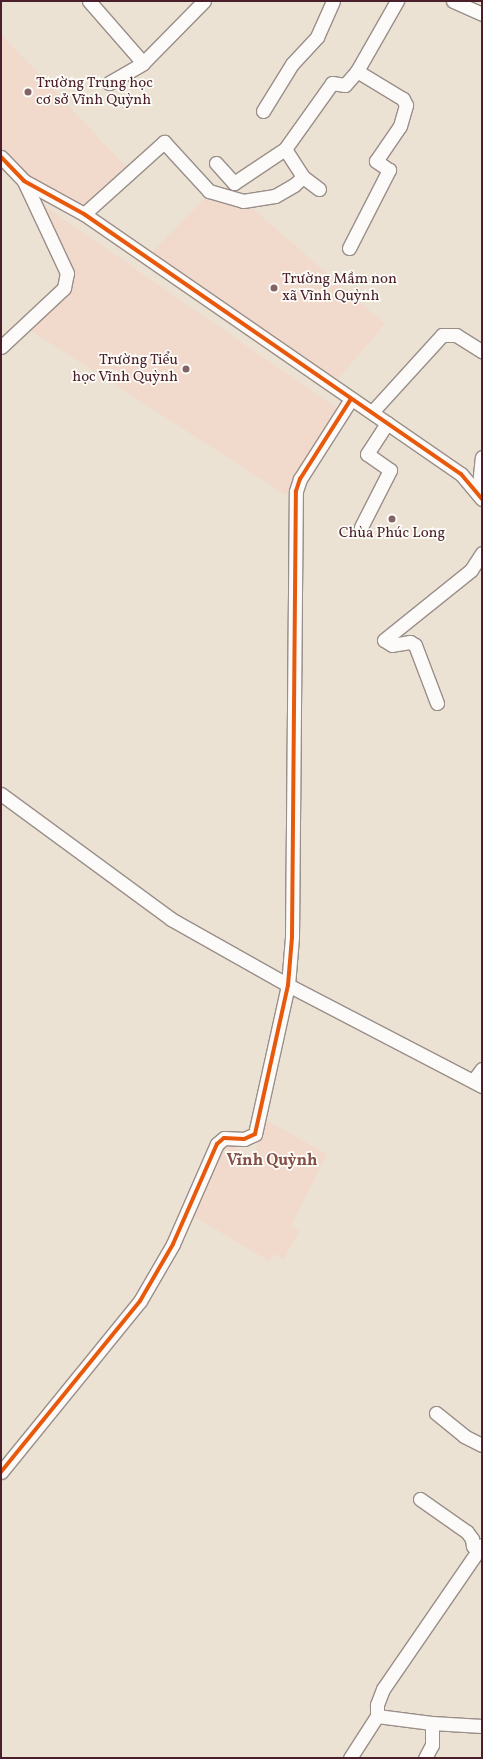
<!DOCTYPE html>
<meta charset="utf-8">
<style>
body{margin:0}
#map{position:relative;width:483px;height:1759px;overflow:hidden;background:#ebe2d4;font-family:Vollkorn,serif}
div>[style]{position:absolute}
.built>*{inset:0;background:#f1d9cc}
.roads{filter:drop-shadow(1px 0 #9a8e89) drop-shadow(-1px 0 #9a8e89) drop-shadow(0 1px #9a8e89) drop-shadow(0 -1px #9a8e89)}
.minor>*{height:13px;margin:-6.5px;padding:0 6.5px;transform-origin:6.5px;border-radius:6.5px;background:#fcfbf9}
.cycleway>*{height:4px;margin:-2px;padding:0 2px;transform-origin:2px;border-radius:2px;background:#e8590c}
.dots>*{width:11px;height:11px;translate:-50% -50%;box-sizing:border-box;border:2px solid #fdfcf7;border-radius:50%}
span{translate:-50% -50%;white-space:nowrap;text-align:center;line-height:1.15;-webkit-text-stroke:3.5px #fdfcf7;paint-order:stroke}
.poi-label{font-size:15px;color:#4a1f2b}
.left{translate:0 -50%;text-align:left}
.right{translate:-100% -50%;text-align:right}
.neighbourhood-label{font-size:16px;color:#834f47;font-weight:700}
.frame{position:absolute;inset:0;border:2px solid #4a1f2b;pointer-events:none}
</style>
<div id="map">
<div class="built">
<div style="clip-path:polygon(1px 34px,129px 170px,83px 210px,25px 176px,1px 150px)"></div>
<div style="clip-path:polygon(206px 197px,252px 208px,385px 324px,338px 379px,151px 253px)"></div>
<div style="clip-path:polygon(43px 205px,338px 409px,286px 495px,30px 330px,73px 286px,40px 207px)"></div>
<div style="clip-path:polygon(266px 1120px,327px 1154px,291px 1225px,299px 1231px,284px 1259px,274px 1254px,269px 1261px,193px 1216px,226px 1143px,253px 1157px)"></div>
</div>
<div class="roads">
<div class="minor">
<div style="left:89px;top:1px;width:82px;rotate:48.9deg"></div>
<div style="left:453px;top:1px;width:32px;rotate:24deg"></div>
<div style="left:109px;top:83px;width:39px;rotate:-30deg"></div>
<div style="left:143px;top:63px;width:87px;rotate:-45.5deg"></div>
<div style="left:263px;top:111px;width:55px;rotate:-58.3deg"></div>
<div style="left:292px;top:64px;width:37px;rotate:-47deg"></div>
<div style="left:317px;top:37px;width:39px;rotate:-66deg"></div>
<div style="left:285px;top:149px;width:33px;rotate:57deg"></div>
<div style="left:1px;top:157px;width:33px;rotate:46deg"></div>
<div style="left:24px;top:181px;width:68px;rotate:28.8deg"></div>
<div style="left:84px;top:214px;width:458px;rotate:34.6deg"></div>
<div style="left:461px;top:474px;width:33px;rotate:50deg"></div>
<div style="left:216px;top:163px;width:27px;rotate:48deg"></div>
<div style="left:234px;top:183px;width:61px;rotate:-33.7deg"></div>
<div style="left:285px;top:149px;width:81px;rotate:-54.5deg"></div>
<div style="left:332px;top:83px;width:13px;rotate:9deg"></div>
<div style="left:345px;top:85px;width:18px;rotate:-49deg"></div>
<div style="left:84px;top:214px;width:108px;rotate:-42deg"></div>
<div style="left:164px;top:142px;width:67px;rotate:47.4deg"></div>
<div style="left:209px;top:191px;width:35px;rotate:16deg"></div>
<div style="left:243px;top:201px;width:32px;rotate:-9deg"></div>
<div style="left:275px;top:196px;width:22px;rotate:-30deg"></div>
<div style="left:294px;top:185px;width:12px;rotate:-42deg"></div>
<div style="left:303px;top:177px;width:20px;rotate:37deg"></div>
<div style="left:349px;top:248px;width:88px;rotate:-62.9deg"></div>
<div style="left:389px;top:170px;width:16px;rotate:-145deg"></div>
<div style="left:376px;top:161px;width:42px;rotate:-55.6deg"></div>
<div style="left:400px;top:126px;width:22px;rotate:-74deg"></div>
<div style="left:406px;top:105px;width:7px;rotate:-117deg"></div>
<div style="left:403px;top:99px;width:54px;rotate:-148.7deg"></div>
<div style="left:357px;top:71px;width:81px;rotate:-60.3deg"></div>
<div style="left:1px;top:347px;width:86px;rotate:-43.1deg"></div>
<div style="left:64px;top:288px;width:15px;rotate:-79deg"></div>
<div style="left:67px;top:273px;width:102px;rotate:-115.1deg"></div>
<div style="left:372px;top:412px;width:104px;rotate:-47.7deg"></div>
<div style="left:442px;top:335px;width:14px"></div>
<div style="left:456px;top:335px;width:31px;rotate:32deg"></div>
<div style="left:478px;top:494px;width:37px;rotate:-84deg"></div>
<div style="left:361px;top:527px;width:64px;rotate:-63deg"></div>
<div style="left:390px;top:470px;width:28px;rotate:-145deg"></div>
<div style="left:367px;top:454px;width:37px;rotate:-57deg"></div>
<div style="left:437px;top:703px;width:62px;rotate:-110.8deg"></div>
<div style="left:415px;top:645px;width:6px;rotate:-149deg"></div>
<div style="left:410px;top:642px;width:18px;rotate:171deg"></div>
<div style="left:392px;top:645px;width:9px;rotate:-148deg"></div>
<div style="left:384px;top:640px;width:112px;rotate:-38.8deg"></div>
<div style="left:471px;top:570px;width:20px;rotate:-57deg"></div>
<div style="left:1px;top:794px;width:211px;rotate:36.3deg"></div>
<div style="left:171px;top:919px;width:134px;rotate:29.4deg"></div>
<div style="left:288px;top:985px;width:219px;rotate:27.5deg"></div>
<div style="left:473px;top:1081px;width:15px;rotate:-53deg"></div>
<div style="left:436px;top:1413px;width:36px;rotate:39deg"></div>
<div style="left:464px;top:1436px;width:20px;rotate:27deg"></div>
<div style="left:1px;top:1472px;width:220px;rotate:-50.9deg"></div>
<div style="left:140px;top:1301px;width:66px;rotate:-59.9deg"></div>
<div style="left:173px;top:1244px;width:109px;rotate:-66.3deg"></div>
<div style="left:217px;top:1144px;width:9px;rotate:-41deg"></div>
<div style="left:224px;top:1138px;width:20px;rotate:3deg"></div>
<div style="left:244px;top:1139px;width:12px;rotate:-24deg"></div>
<div style="left:255px;top:1134px;width:153px;rotate:-77.5deg"></div>
<div style="left:288px;top:985px;width:48px;rotate:-85.2deg"></div>
<div style="left:292px;top:937px;width:446px;rotate:-89.5deg"></div>
<div style="left:296px;top:491px;width:13px;rotate:-72deg"></div>
<div style="left:300px;top:479px;width:95px;rotate:-57.5deg"></div>
<div style="left:420px;top:1499px;width:57px;rotate:35.1deg"></div>
<div style="left:467px;top:1532px;width:9px;rotate:54deg"></div>
<div style="left:472px;top:1539px;width:7px;rotate:82deg"></div>
<div style="left:473px;top:1546px;width:7px;rotate:34deg"></div>
<div style="left:482px;top:1545px;width:175px;rotate:124.5deg"></div>
<div style="left:383px;top:1689px;width:17px;rotate:111deg"></div>
<div style="left:377px;top:1705px;width:11px;rotate:90deg"></div>
<div style="left:377px;top:1716px;width:55px;rotate:7.3deg"></div>
<div style="left:432px;top:1723px;width:50px;rotate:3.4deg"></div>
<div style="left:350px;top:1758px;width:50px;rotate:-57.3deg"></div>
<div style="left:425px;top:1758px;width:15px;rotate:-62deg"></div>
<div style="left:432px;top:1745px;width:22px;rotate:-90deg"></div>
</div>
</div>
<div class="cycleway">
<div style="left:1px;top:157px;width:33px;rotate:46deg"></div>
<div style="left:24px;top:181px;width:68px;rotate:28.8deg"></div>
<div style="left:84px;top:214px;width:458px;rotate:34.6deg"></div>
<div style="left:461px;top:474px;width:33px;rotate:50deg"></div>
<div style="left:1px;top:1472px;width:220px;rotate:-50.9deg"></div>
<div style="left:140px;top:1301px;width:66px;rotate:-59.9deg"></div>
<div style="left:173px;top:1244px;width:109px;rotate:-66.3deg"></div>
<div style="left:217px;top:1144px;width:9px;rotate:-41deg"></div>
<div style="left:224px;top:1138px;width:20px;rotate:3deg"></div>
<div style="left:244px;top:1139px;width:12px;rotate:-24deg"></div>
<div style="left:255px;top:1134px;width:153px;rotate:-77.5deg"></div>
<div style="left:288px;top:985px;width:48px;rotate:-85.2deg"></div>
<div style="left:292px;top:937px;width:446px;rotate:-89.5deg"></div>
<div style="left:296px;top:491px;width:13px;rotate:-72deg"></div>
<div style="left:300px;top:479px;width:95px;rotate:-57.5deg"></div>
</div>
<div class="dots">
<div style="left:28px;top:92px;background:#826366"></div>
<div style="left:274px;top:288px;background:#826366"></div>
<div style="left:186px;top:369px;background:#826366"></div>
<div style="left:392px;top:519px;background:#826366"></div>
</div>
<div class="poi-label">
<span class="left" style="left:36px;top:92px">Trường Trung học<br>cơ sở Vĩnh Quỳnh</span>
<span class="left" style="left:282px;top:288px">Trường Mầm non<br>xã Vĩnh Quỳnh</span>
<span class="right" style="left:178px;top:369px">Trường Tiểu<br>học Vĩnh Quỳnh</span>
<span style="left:392px;top:534px">Chùa Phúc Long</span>
</div>
<div class="neighbourhood-label">
<span style="left:272px;top:1161px">Vĩnh Quỳnh</span>
</div>
<div class="frame"></div>
</div>
